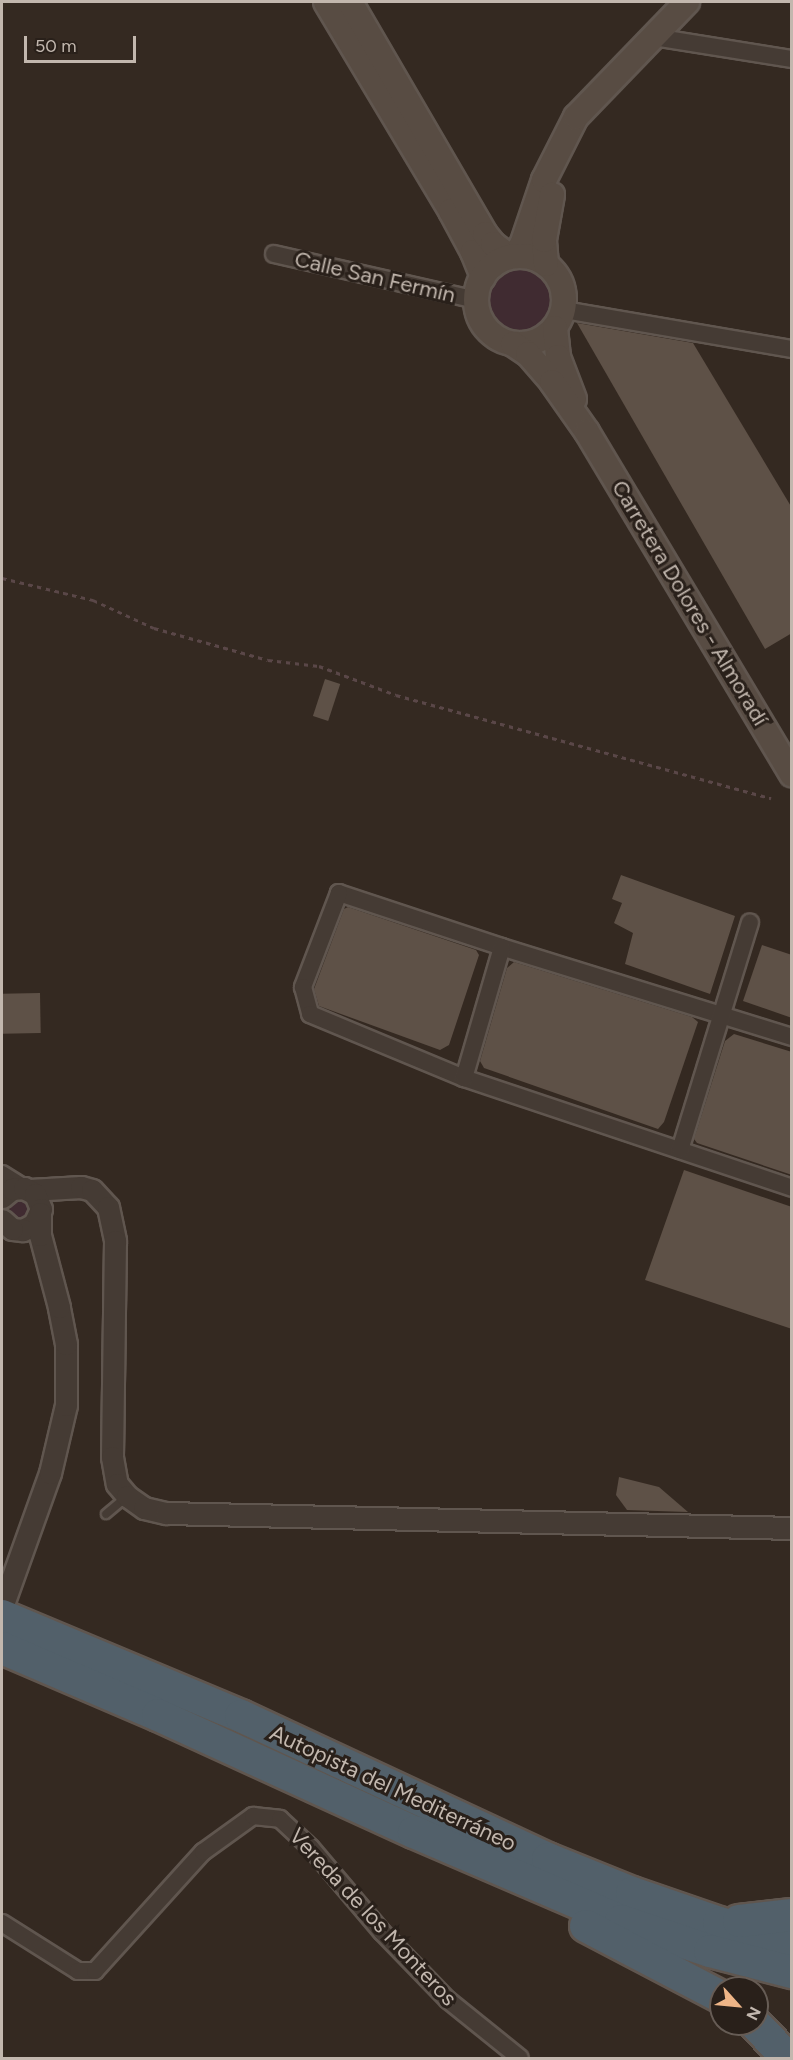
<!DOCTYPE html>
<meta charset="utf-8">
<style>
body{margin:0}
#map{position:relative;width:793px;height:2060px;overflow:hidden;background:#342921;font-family:Figtree,sans-serif}
div>[style]{position:absolute}
.green>*{inset:0;background:#402b31}
.round{border-radius:50%}
.building>*{inset:0;background:#5e5147;transform-origin:0 0}
.path>*{height:3px;margin-top:-1.5px;transform-origin:0;background:repeating-linear-gradient(90deg,#5a4748 0 4.5px,transparent 0 9px)}
.roads{filter:drop-shadow(2px 0 #60564f) drop-shadow(-2px 0 #60564f) drop-shadow(0 2px #60564f) drop-shadow(0 -2px #60564f)}
.service>*{height:8px;margin:-4px;padding:0 4px;transform-origin:4px;border-radius:4px;background:#453b34}
.minor>*{height:16px;margin:-8px;padding:0 8px;transform-origin:8px;border-radius:8px;background:#453b34}
.tertiary>*{height:21px;margin:-10.5px;padding:0 10.5px;transform-origin:10.5px;border-radius:10.5px;background:#453b34}
.secondary>*{height:24px;margin:-12px;padding:0 12px;transform-origin:12px;border-radius:12px;background:#584c43}
.secondary>.ring{margin:-12px;padding:0;box-sizing:content-box;background:none;border:24px solid #584c43;border-radius:50%}
.motorway>*{height:32px;margin:-16px;padding:0 16px;transform-origin:16px;border-radius:16px;background:#52606a}
span{translate:-50% -50%;white-space:nowrap;text-align:center;line-height:1.15;-webkit-text-stroke:6px #29201a;paint-order:stroke}
.street-label{font-size:22px;color:#c2b7ae}
.frame{position:absolute;inset:0;border:3px solid #c2b7ae;pointer-events:none}
.north{position:absolute;left:709px;top:1976px;width:60px;height:60px;box-sizing:border-box;background:#29201a;border:2px solid #665c55;border-radius:50%;rotate:117deg;font-size:16px;font-weight:700;line-height:24px;text-align:center;color:#c2b7ae}
.north::after{content:'';display:block;margin:auto;width:21px;height:27px;background:#eeb587;clip-path:polygon(50% 0,100% 100%,50% 72%,0 100%)}
.scale{position:absolute;left:24px;top:36px;width:112px;height:27px;box-sizing:border-box;border:3px solid #c2b7ae;border-top:0;padding-left:8px;font-size:18px;line-height:21px;white-space:nowrap;color:#c2b7ae;-webkit-text-stroke:4px #29201a;paint-order:stroke}
</style>
<div id="map">
<div class="green">
<div class="round" style="left:489px;top:268px;width:62px;height:62px"></div>
<div class="round" style="left:10px;top:1200px;width:18px;height:18px"></div>
</div>
<div class="building">
<div style="clip-path:polygon(577px 323px,693px 343px,792px 508px,792px 633px,765px 649px)"></div>
<div style="left:325px;top:679px;width:16px;height:39px;rotate:18deg"></div>
<div style="clip-path:polygon(621px 875px,735px 916px,710px 994px,625px 964px,633px 933px,614px 923px,622px 903px,612px 899px)"></div>
<div style="clip-path:polygon(348px 907px,476px 950px,479px 955px,449px 1045px,440px 1050px,319px 1006px,314px 989px,344px 909px)"></div>
<div style="clip-path:polygon(762px 945px,792px 955px,792px 1018px,743px 1001px)"></div>
<div style="clip-path:polygon(514px 962px,692px 1017px,698px 1022px,664px 1122px,658px 1129px,484px 1068px,480px 1061px,507px 968px)"></div>
<div style="left:40px;top:993px;width:40px;height:38px;rotate:89deg"></div>
<div style="clip-path:polygon(734px 1034px,792px 1052px,792px 1175px,697px 1143px,694px 1139px,725px 1041px)"></div>
<div style="clip-path:polygon(684px 1170px,792px 1207px,792px 1329px,645px 1280px)"></div>
<div style="clip-path:polygon(619px 1477px,659px 1487px,688px 1512px,627px 1510px,616px 1495px)"></div>
</div>
<div class="path">
<div style="left:2px;top:578px;width:94px;rotate:13.6deg"></div>
<div style="left:93px;top:600px;width:67px;rotate:24.7deg"></div>
<div style="left:154px;top:628px;width:118px;rotate:15.7deg"></div>
<div style="left:268px;top:660px;width:51px;rotate:6.7deg"></div>
<div style="left:319px;top:666px;width:82px;rotate:20.6deg"></div>
<div style="left:396px;top:695px;width:389px;rotate:15.4deg"></div>
</div>
<div class="roads">
<div class="service">
<div style="left:106px;top:1514px;width:26px;rotate:-40deg"></div>
</div>
<div class="minor">
<div style="left:654px;top:37px;width:140px;rotate:9.1deg"></div>
<div style="left:274px;top:254px;width:207px;rotate:12.8deg"></div>
<div style="left:564px;top:310px;width:231px;rotate:9.7deg"></div>
<div style="left:792px;top:1037px;width:304px;rotate:-162.8deg"></div>
<div style="left:502px;top:947px;width:172px;rotate:-161.7deg"></div>
<div style="left:339px;top:893px;width:101px;rotate:111deg"></div>
<div style="left:303px;top:987px;width:28px;rotate:75deg"></div>
<div style="left:310px;top:1014px;width:167px;rotate:22.6deg"></div>
<div style="left:464px;top:1078px;width:346px;rotate:18.5deg"></div>
<div style="left:464px;top:1078px;width:136px;rotate:-73.8deg"></div>
<div style="left:680px;top:1150px;width:238px;rotate:-72.9deg"></div>
<div style="left:2px;top:1174px;width:26px;rotate:32deg"></div>
<div style="left:2px;top:1923px;width:90px;rotate:32.3deg"></div>
<div style="left:78px;top:1971px;width:17px"></div>
<div style="left:95px;top:1971px;width:161px;rotate:-47.8deg"></div>
<div style="left:203px;top:1852px;width:62px;rotate:-35.8deg"></div>
<div style="left:253px;top:1816px;width:27px;rotate:6deg"></div>
<div style="left:280px;top:1819px;width:42px;rotate:43.1deg"></div>
<div style="left:311px;top:1848px;width:110px;rotate:49.8deg"></div>
<div style="left:382px;top:1932px;width:95px;rotate:45.9deg"></div>
<div style="left:448px;top:2000px;width:92px;rotate:38.9deg"></div>
</div>
<div class="tertiary">
<div style="left:30px;top:1190px;width:51px;rotate:-3.4deg"></div>
<div style="left:81px;top:1187px;width:11px;rotate:15deg"></div>
<div style="left:92px;top:1190px;width:23px;rotate:47deg"></div>
<div style="left:108px;top:1207px;width:35px;rotate:78deg"></div>
<div style="left:115px;top:1241px;width:216px;rotate:90.8deg"></div>
<div style="left:112px;top:1457px;width:27px;rotate:80deg"></div>
<div style="left:117px;top:1484px;width:16px;rotate:50deg"></div>
<div style="left:127px;top:1496px;width:21px;rotate:35deg"></div>
<div style="left:144px;top:1508px;width:23px;rotate:13deg"></div>
<div style="left:166px;top:1513px;width:626px;rotate:1.37deg"></div>
<div style="left:2px;top:1197px;width:13px;rotate:-39deg"></div>
<div style="left:12px;top:1189px;width:12px;rotate:-5deg"></div>
<div style="left:24px;top:1188px;width:13px;rotate:29deg"></div>
<div style="left:35px;top:1194px;width:16px;rotate:68deg"></div>
<div style="left:41px;top:1209px;width:17px;rotate:115deg"></div>
<div style="left:34px;top:1224px;width:13px;rotate:151deg"></div>
<div style="left:23px;top:1230px;width:11px;rotate:-175deg"></div>
<div style="left:12px;top:1229px;width:13px;rotate:-138deg"></div>
<div style="left:2px;top:1607px;width:142px;rotate:-70.3deg"></div>
<div style="left:50px;top:1473px;width:70px;rotate:-76.8deg"></div>
<div style="left:66px;top:1405px;width:61px;rotate:-90deg"></div>
<div style="left:66px;top:1344px;width:38px;rotate:-101deg"></div>
<div style="left:59px;top:1307px;width:74px;rotate:-104.8deg"></div>
<div style="left:40px;top:1235px;width:22px;rotate:-90deg"></div>
</div>
<div class="secondary">
<div style="left:326px;top:2px;width:244px;rotate:59.1deg"></div>
<div style="left:451px;top:211px;width:47px;rotate:61.8deg"></div>
<div style="left:473px;top:252px;width:27px;rotate:68deg"></div>
<div style="left:350px;top:2px;width:268px;rotate:59.8deg"></div>
<div style="left:485px;top:234px;width:13px;rotate:51deg"></div>
<div style="left:493px;top:244px;width:21px;rotate:37deg"></div>
<div style="left:515px;top:256px;width:13px;rotate:-58deg"></div>
<div style="left:522px;top:245px;width:69px;rotate:-71.3deg"></div>
<div style="left:544px;top:180px;width:71px;rotate:-63.1deg"></div>
<div style="left:576px;top:117px;width:160px;rotate:-46deg"></div>
<div class="ring" style="left:476px;top:256px;width:64px;height:64px"></div>
<div style="left:546px;top:264px;width:24px;rotate:-95deg"></div>
<div style="left:544px;top:240px;width:46px;rotate:-79.9deg"></div>
<div style="left:555px;top:328px;width:29px;rotate:84deg"></div>
<div style="left:558px;top:357px;width:45px;rotate:69.1deg"></div>
<div style="left:513px;top:344px;width:18px;rotate:34deg"></div>
<div style="left:528px;top:354px;width:37px;rotate:49deg"></div>
<div style="left:552px;top:382px;width:61px;rotate:55deg"></div>
<div style="left:587px;top:432px;width:399px;rotate:59.1deg"></div>
</div>
<div class="motorway">
<div style="left:2px;top:1616px;width:259px;rotate:22.7deg"></div>
<div style="left:241px;top:1716px;width:339px;rotate:25deg"></div>
<div style="left:548px;top:1859px;width:91px;rotate:22deg"></div>
<div style="left:632px;top:1893px;width:92px;rotate:19deg"></div>
<div style="left:719px;top:1923px;width:75px;rotate:14.6deg"></div>
<div style="left:2px;top:1648px;width:170px;rotate:23.2deg"></div>
<div style="left:158px;top:1715px;width:281px;rotate:24.6deg"></div>
<div style="left:414px;top:1832px;width:225px;rotate:23.3deg"></div>
<div style="left:621px;top:1921px;width:94px;rotate:18.6deg"></div>
<div style="left:710px;top:1951px;width:85px;rotate:14.4deg"></div>
<div style="left:739px;top:1921px;width:53px;rotate:-6.5deg"></div>
<div style="left:586px;top:1926px;width:153px;rotate:27.7deg"></div>
<div style="left:755px;top:2024px;width:47px;rotate:45.9deg"></div>
</div>
</div>
<div class="street-label">
<span style="left:375px;top:277px;rotate:13deg">Calle San Fermín</span>
<span style="left:690px;top:603px;rotate:59deg">Carretera Dolores - Almoradí</span>
<span style="left:393px;top:1788px;rotate:25deg">Autopista del Mediterráneo</span>
<span style="left:373px;top:1917px;rotate:47deg">Vereda de los Monteros</span>
</div>
<div class="frame"></div>
<div class="north">N</div>
<div class="scale">50 m</div>
</div>
